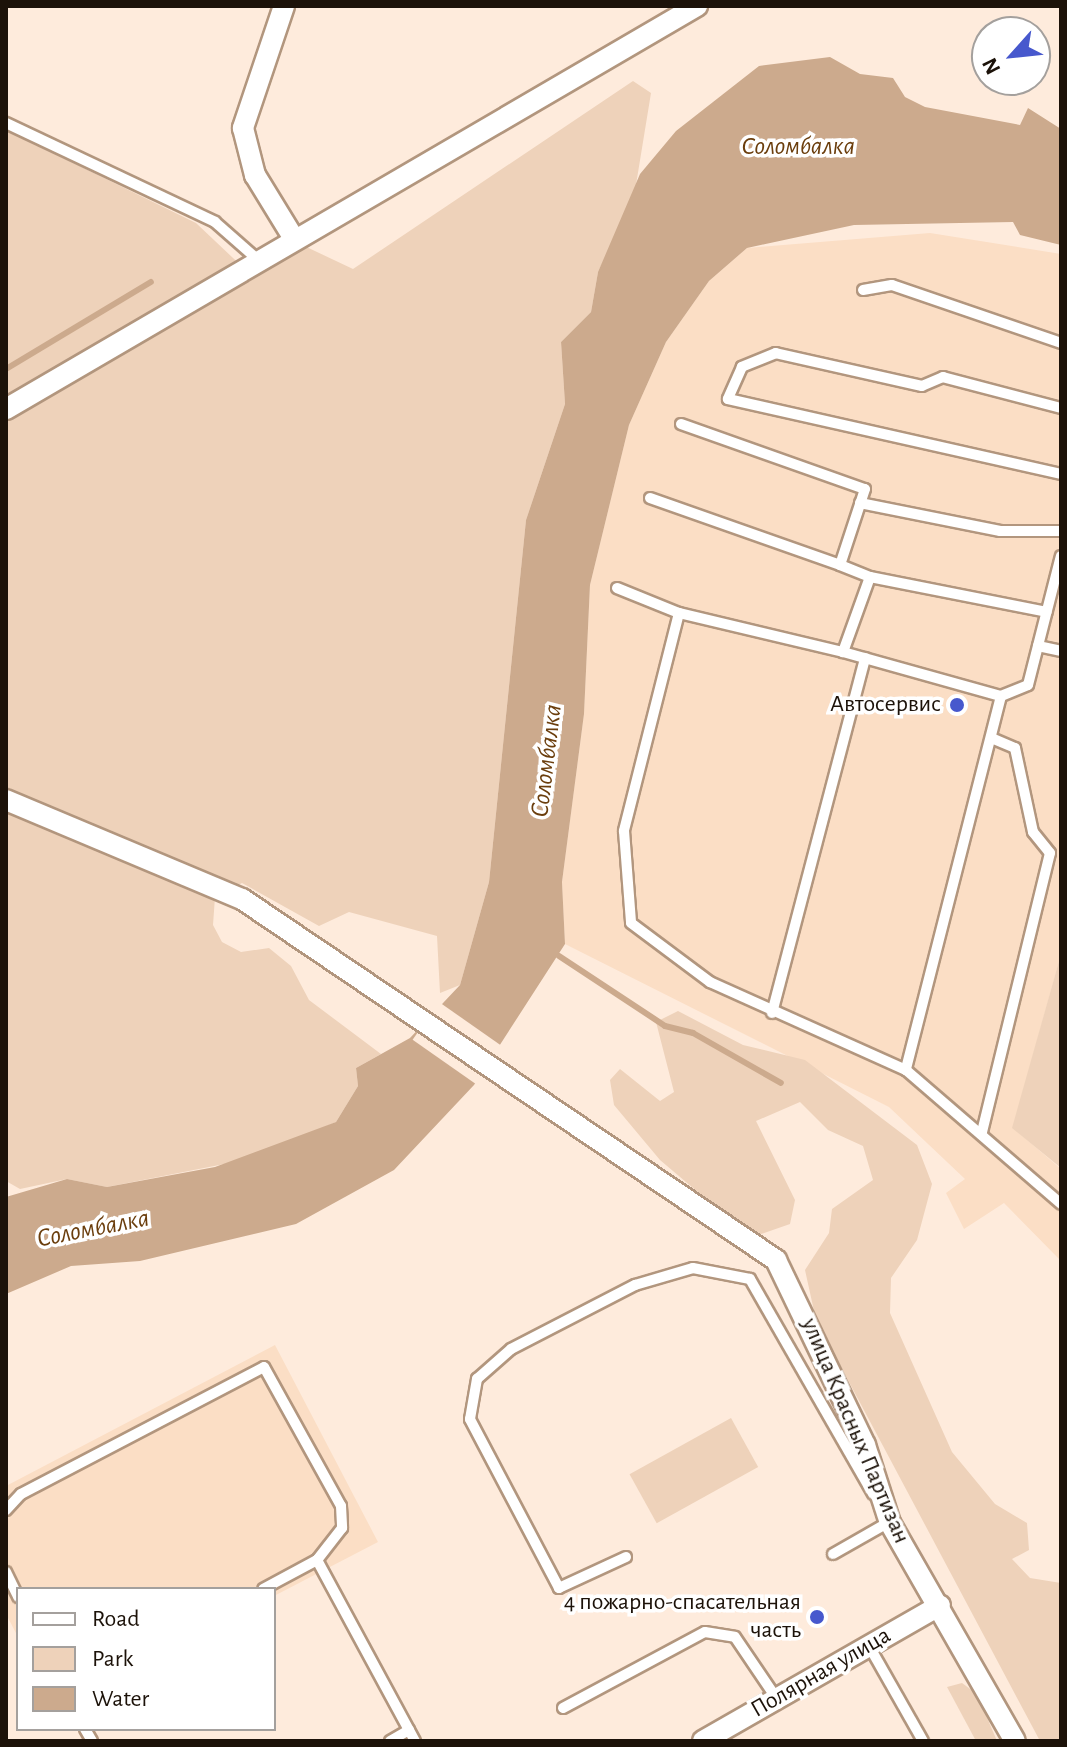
<!DOCTYPE html>
<meta charset="utf-8">
<style>
body{margin:0}
#map{position:relative;width:1067px;height:1747px;overflow:hidden;background:#feebdc;font-family:"Alegreya Sans",sans-serif}
div>[style]{position:absolute}
.built>*{inset:0;background:#fbdec5}
.green>*{inset:0;background:#eed2ba;transform-origin:0 0}
.water>*{inset:0;background:#ccaa8d}
.pier>*{inset:0;background:#feebdc;transform-origin:0 0}
.stream>*{height:6px;margin:-3px;padding:0 3px;transform-origin:3px;border-radius:3px;background:#ccaa8d}
.roads{filter:drop-shadow(2px 0 #b2967e) drop-shadow(-2px 0 #b2967e) drop-shadow(0 2px #b2967e) drop-shadow(0 -2px #b2967e)}
.service>*{height:10px;margin:-5px;padding:0 5px;transform-origin:5px;border-radius:5px;background:#fff}
.minor>*{height:20px;margin:-10px;padding:0 10px;transform-origin:10px;border-radius:10px;background:#fff}
.dots>*{width:22px;height:22px;translate:-50% -50%;box-sizing:border-box;border:4px solid #fff;border-radius:50%}
span{translate:-50% -50%;white-space:nowrap;text-align:center;line-height:1.15;-webkit-text-stroke:7px #fff;paint-order:stroke}
.poi-label{font-size:24px;color:#1c1209}
.right{translate:-100% -50%;text-align:right}
.street-label{font-size:24px;color:#1c1209}
.water-label{font-size:26px;color:#6b3e0d;font-style:italic}
.frame{position:absolute;inset:0;border:8px solid #1c1209;pointer-events:none}
.legend{position:absolute;left:16px;top:1587px;width:260px;height:144px;box-sizing:border-box;background:#fff;border:2px solid #a4a09d;margin:0;padding:10px 14px;list-style:none;font-size:24px;color:#1c1209}
.legend li{display:flex;align-items:center;gap:16px;height:40px}
.legend b{width:40px;border:2px solid #a4a09d}
.north{position:absolute;left:971px;top:16px;width:80px;height:80px;box-sizing:border-box;background:#fff;border:2px solid #a4a09d;border-radius:50%;rotate:243deg;font-size:22px;font-weight:700;line-height:32px;text-align:center;color:#1c1209}
.north::after{content:'';display:block;margin:auto;width:28px;height:36px;background:#4758cd;clip-path:polygon(50% 0,100% 100%,50% 72%,0 100%)}
</style>
<div id="map">
<div class="built">
<div style="clip-path:polygon(930px 233px,1061px 254px,1061px 954px,1013px 1128px,1061px 1169px,1061px 1261px,1004px 1203px,964px 1229px,946px 1193px,965px 1179px,889px 1107px,565px 944px,562px 882px,584px 714px,590px 585px,629px 425px,666px 342px,709px 281px,747px 248px)"></div>
<div style="clip-path:polygon(275px 1345px,378px 1542px,274px 1596px,274px 1589px,18px 1589px,18px 1637px,6px 1614px,6px 1486px)"></div>
</div>
<div class="green">
<div style="clip-path:polygon(633px 81px,651px 93px,634px 197px,598px 272px,591px 312px,561px 342px,565px 404px,526px 520px,489px 882px,460px 985px,440px 993px,437px 936px,349px 912px,319px 926px,242px 883px,215px 897px,213px 925px,222px 942px,241px 952px,269px 948px,291px 966px,309px 1000px,381px 1054px,356px 1068px,358px 1086px,336px 1122px,250px 1159px,107px 1187px,67px 1179px,20px 1189px,6px 1181px,6px 130px,196px 223px,251px 275px,298px 243px,353px 269px)"></div>
<div style="clip-path:polygon(1061px 954px,1061px 1168px,1012px 1128px)"></div>
<div style="clip-path:polygon(678px 1011px,743px 1045px,805px 1060px,917px 1145px,932px 1184px,917px 1240px,891px 1278px,890px 1313px,952px 1452px,995px 1504px,1027px 1523px,1029px 1550px,1012px 1559px,1030px 1578px,1061px 1583px,1061px 1741px,1040px 1741px,816px 1320px,805px 1270px,829px 1233px,832px 1209px,873px 1180px,863px 1146px,828px 1130px,800px 1102px,756px 1121px,795px 1200px,790px 1224px,758px 1235px,732px 1221px,660px 1160px,614px 1105px,610px 1080px,620px 1069px,660px 1101px,674px 1092px,656px 1022px)"></div>
<div style="left:731px;top:1418px;width:56px;height:116px;rotate:61deg"></div>
<div style="clip-path:polygon(962px 1683px,977px 1694px,997px 1741px,976px 1741px,947px 1687px)"></div>
</div>
<div class="water">
<div style="clip-path:polygon(830px 57px,860px 74px,893px 78px,905px 97px,925px 107px,1020px 125px,1028px 108px,1061px 129px,1061px 245px,1020px 235px,1013px 222px,854px 225px,747px 248px,709px 281px,666px 342px,629px 425px,590px 585px,584px 714px,562px 882px,565px 944px,474px 1085px,394px 1170px,296px 1224px,140px 1261px,71px 1266px,6px 1294px,6px 1197px,67px 1179px,107px 1187px,215px 1167px,336px 1122px,358px 1086px,356px 1068px,410px 1038px,460px 985px,489px 882px,526px 520px,565px 404px,561px 342px,591px 312px,598px 272px,640px 174px,676px 131px,759px 66px)"></div>
</div>
<div class="pier">
<div style="left:439px;top:1002px;width:78px;height:46px;rotate:35deg"></div>
</div>
<div class="stream">
<div style="left:6px;top:369px;width:169px;rotate:-31deg"></div>
<div style="left:559px;top:956px;width:127px;rotate:33.4deg"></div>
<div style="left:665px;top:1026px;width:29px;rotate:14deg"></div>
<div style="left:693px;top:1033px;width:101px;rotate:29.6deg"></div>
</div>
<div class="roads">
<div class="service">
<div style="left:6px;top:123px;width:231px;rotate:25.3deg"></div>
<div style="left:215px;top:222px;width:56px;rotate:41.4deg"></div>
<div style="left:863px;top:290px;width:29px;rotate:-10deg"></div>
<div style="left:892px;top:285px;width:179px;rotate:18.9deg"></div>
<div style="left:1061px;top:408px;width:122px;rotate:-165.3deg"></div>
<div style="left:943px;top:377px;width:23px;rotate:157deg"></div>
<div style="left:922px;top:386px;width:150px;rotate:-167.3deg"></div>
<div style="left:776px;top:353px;width:37px;rotate:158deg"></div>
<div style="left:742px;top:367px;width:35px;rotate:114deg"></div>
<div style="left:728px;top:399px;width:341px;rotate:12.7deg"></div>
<div style="left:681px;top:424px;width:195px;rotate:19.5deg"></div>
<div style="left:865px;top:489px;width:80px;rotate:108.2deg"></div>
<div style="left:840px;top:565px;width:32px;rotate:22deg"></div>
<div style="left:870px;top:577px;width:80px;rotate:109.8deg"></div>
<div style="left:843px;top:652px;width:169px;rotate:-166.6deg"></div>
<div style="left:679px;top:613px;width:225px;rotate:104.2deg"></div>
<div style="left:624px;top:831px;width:92px;rotate:85.6deg"></div>
<div style="left:631px;top:923px;width:99px;rotate:36.8deg"></div>
<div style="left:710px;top:982px;width:215px;rotate:24.2deg"></div>
<div style="left:906px;top:1070px;width:205px;rotate:40.8deg"></div>
<div style="left:650px;top:498px;width:201px;rotate:19.4deg"></div>
<div style="left:860px;top:503px;width:143px;rotate:11.3deg"></div>
<div style="left:1000px;top:531px;width:61px"></div>
<div style="left:870px;top:577px;width:180px;rotate:11.2deg"></div>
<div style="left:617px;top:588px;width:67px;rotate:22deg"></div>
<div style="left:1038px;top:646px;width:24px;rotate:12deg"></div>
<div style="left:843px;top:652px;width:164px;rotate:15.6deg"></div>
<div style="left:1001px;top:696px;width:386px;rotate:104.3deg"></div>
<div style="left:1001px;top:696px;width:29px;rotate:-22deg"></div>
<div style="left:1028px;top:685px;width:133px;rotate:-75.7deg"></div>
<div style="left:772px;top:1013px;width:367px;rotate:-75.3deg"></div>
<div style="left:982px;top:1132px;width:287px;rotate:-76.3deg"></div>
<div style="left:1050px;top:853px;width:27px;rotate:-129deg"></div>
<div style="left:1033px;top:832px;width:86px;rotate:-102.1deg"></div>
<div style="left:1015px;top:748px;width:26px;rotate:-157deg"></div>
<div style="left:6px;top:1510px;width:22px;rotate:-47deg"></div>
<div style="left:21px;top:1494px;width:274px;rotate:-27.6deg"></div>
<div style="left:264px;top:1367px;width:159px;rotate:61deg"></div>
<div style="left:341px;top:1506px;width:22px;rotate:87deg"></div>
<div style="left:342px;top:1528px;width:41px;rotate:128deg"></div>
<div style="left:317px;top:1560px;width:61px;rotate:151.8deg"></div>
<div style="left:833px;top:1554px;width:64px;rotate:-29.7deg"></div>
<div style="left:626px;top:1557px;width:74px;rotate:155.2deg"></div>
<div style="left:559px;top:1588px;width:191px;rotate:-117.8deg"></div>
<div style="left:470px;top:1419px;width:41px;rotate:-80.1deg"></div>
<div style="left:477px;top:1379px;width:45px;rotate:-41.4deg"></div>
<div style="left:511px;top:1349px;width:140px;rotate:-27.3deg"></div>
<div style="left:635px;top:1285px;width:60px;rotate:-16.3deg"></div>
<div style="left:693px;top:1268px;width:58px;rotate:10.9deg"></div>
<div style="left:750px;top:1279px;width:248px;rotate:60.2deg"></div>
<div style="left:317px;top:1560px;width:206px;rotate:61.6deg"></div>
<div style="left:6px;top:1572px;width:28px;rotate:64deg"></div>
<div style="left:869px;top:1646px;width:109px;rotate:60.4deg"></div>
<div style="left:563px;top:1708px;width:161px;rotate:-28.2deg"></div>
<div style="left:705px;top:1632px;width:30px;rotate:9deg"></div>
<div style="left:735px;top:1637px;width:75px;rotate:55.9deg"></div>
<div style="left:85px;top:1729px;width:14px;rotate:60deg"></div>
<div style="left:390px;top:1741px;width:22px;rotate:-30deg"></div>
</div>
<div class="minor">
<div style="left:284px;top:6px;width:129px;rotate:108.6deg"></div>
<div style="left:243px;top:128px;width:49px;rotate:75.7deg"></div>
<div style="left:255px;top:175px;width:73px;rotate:58.5deg"></div>
<div style="left:6px;top:409px;width:800px;rotate:-30.25deg"></div>
<div style="left:6px;top:800px;width:256px;rotate:22.8deg"></div>
<div style="left:242px;top:899px;width:645px;rotate:34.06deg"></div>
<div style="left:776px;top:1260px;width:205px;rotate:64.3deg"></div>
<div style="left:865px;top:1445px;width:82px;rotate:72.2deg"></div>
<div style="left:890px;top:1523px;width:251px;rotate:60.2deg"></div>
<div style="left:703px;top:1741px;width:273px;rotate:-29.8deg"></div>
</div>
</div>
<div class="dots">
<div style="left:957px;top:705px;background:#4758cd"></div>
<div style="left:817px;top:1617px;background:#4758cd"></div>
</div>
<div class="poi-label">
<span class="right" style="left:941px;top:705px">Автосервис</span>
<span class="right" style="left:801px;top:1617px">4 пожарно-спасательная<br>часть</span>
</div>
<div class="street-label">
<span style="left:855px;top:1431px;rotate:67deg">улица Красных Партизан</span>
<span style="left:821px;top:1673px;rotate:-30deg">Полярная улица</span>
</div>
<div class="water-label">
<span style="left:798px;top:147px">Соломбалка</span>
<span style="left:547px;top:761px;rotate:-83deg">Соломбалка</span>
<span style="left:93px;top:1229px;rotate:-11deg">Соломбалка</span>
</div>
<div class="frame"></div>
<ul class="legend">
<li><b style="height:10px;background:#fff"></b>Road</li>
<li><b style="height:22px;background:#eed2ba"></b>Park</li>
<li><b style="height:22px;background:#ccaa8d"></b>Water</li>
</ul>
<div class="north">N</div>
</div>
